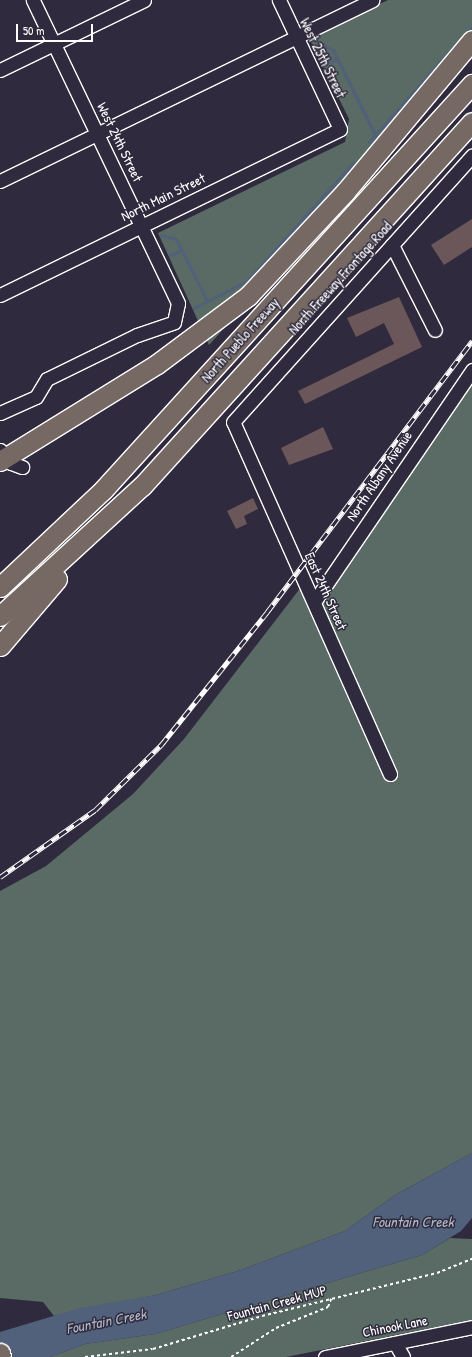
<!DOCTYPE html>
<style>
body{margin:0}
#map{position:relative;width:472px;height:1357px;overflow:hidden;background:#2f2a3d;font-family:"Patrick Hand",sans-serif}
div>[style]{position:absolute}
.green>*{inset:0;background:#596b64}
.water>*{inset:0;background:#51607b}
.stream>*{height:3px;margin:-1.5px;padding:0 1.5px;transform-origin:1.5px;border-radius:1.5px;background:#51607b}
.building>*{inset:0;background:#6b5759}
.path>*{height:2px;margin-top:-1px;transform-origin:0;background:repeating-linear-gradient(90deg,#fff 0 3px,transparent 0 6px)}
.roads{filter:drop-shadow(1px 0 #fff) drop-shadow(-1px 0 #fff) drop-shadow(0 1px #fff) drop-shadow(0 -1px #fff)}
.minor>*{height:13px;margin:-6.5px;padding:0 6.5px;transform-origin:6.5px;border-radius:6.5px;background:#2f2a3d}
.highway>*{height:19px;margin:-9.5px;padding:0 9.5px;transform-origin:9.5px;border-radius:9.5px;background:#766964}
.rail>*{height:4.5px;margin-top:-2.25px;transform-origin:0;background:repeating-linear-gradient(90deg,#2f2a3d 0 9px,#fff 0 18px);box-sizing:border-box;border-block:1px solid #fff}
span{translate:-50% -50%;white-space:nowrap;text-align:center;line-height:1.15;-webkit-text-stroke:3px #2f2a3d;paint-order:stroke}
.street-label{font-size:14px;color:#fff}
.water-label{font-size:15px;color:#b1b7c4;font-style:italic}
.scale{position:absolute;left:16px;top:24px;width:77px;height:18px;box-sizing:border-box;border:2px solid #fff;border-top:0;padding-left:5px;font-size:12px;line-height:14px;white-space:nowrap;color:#fff;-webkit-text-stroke:3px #2f2a3d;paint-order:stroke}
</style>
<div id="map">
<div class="green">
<div style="clip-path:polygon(388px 0,472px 0,472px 55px,209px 345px,158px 233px,345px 142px,349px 119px,309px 38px)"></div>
<div style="clip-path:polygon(472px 370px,472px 1153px,395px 1195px,345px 1231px,238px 1271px,156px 1295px,54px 1316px,43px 1302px,0 1298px,0 891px,46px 866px,133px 794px,184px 739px,305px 582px,314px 601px)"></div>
<div style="clip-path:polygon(450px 1238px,472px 1239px,472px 1320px,286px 1357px,50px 1357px,85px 1344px,155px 1334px,422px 1255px)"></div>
</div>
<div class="water">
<div style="clip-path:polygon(472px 1153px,472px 1218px,461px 1231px,422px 1255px,155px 1334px,85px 1344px,50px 1357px,0 1357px,0 1332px,80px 1308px,156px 1295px,238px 1271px,345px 1231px,395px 1195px)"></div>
</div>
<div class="stream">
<div style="left:465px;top:34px;width:10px;rotate:-45deg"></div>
<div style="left:313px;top:39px;width:23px;rotate:29deg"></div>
<div style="left:333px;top:50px;width:95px;rotate:63.7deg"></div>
<div style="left:325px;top:65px;width:14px;rotate:-30deg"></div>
<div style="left:369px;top:142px;width:131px;rotate:-48.4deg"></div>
<div style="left:161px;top:235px;width:16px;rotate:15deg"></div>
<div style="left:176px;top:239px;width:69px;rotate:63.4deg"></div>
<div style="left:170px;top:255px;width:12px;rotate:-24deg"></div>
<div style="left:194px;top:308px;width:59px;rotate:-27deg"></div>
<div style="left:247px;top:281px;width:159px;rotate:-48.1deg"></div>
</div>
<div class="building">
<div style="clip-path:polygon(472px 219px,472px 247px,444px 265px,431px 245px)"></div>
<div style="clip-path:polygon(399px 297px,422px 347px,305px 404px,298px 391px,394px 344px,384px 323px,356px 337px,347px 318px)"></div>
<div style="clip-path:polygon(323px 427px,333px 449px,289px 465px,281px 448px)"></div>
<div style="clip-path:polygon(253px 498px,258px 509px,244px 516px,247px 524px,236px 529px,227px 511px)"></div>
</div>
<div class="path">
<div style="left:85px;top:1357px;width:68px;rotate:-6.7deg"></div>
<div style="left:153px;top:1349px;width:114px;rotate:-16.8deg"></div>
<div style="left:262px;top:1316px;width:180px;rotate:-13.8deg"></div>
<div style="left:437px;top:1273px;width:38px;rotate:-22deg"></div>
<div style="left:231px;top:1357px;width:54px;rotate:-32.8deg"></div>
<div style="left:276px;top:1328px;width:56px;rotate:-22deg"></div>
<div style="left:328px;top:1307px;width:9px;rotate:-69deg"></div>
</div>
<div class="roads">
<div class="minor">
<div style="left:0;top:70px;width:160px;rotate:-25.9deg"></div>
<div style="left:0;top:181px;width:414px;rotate:-25.9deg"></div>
<div style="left:392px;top:245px;width:95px;rotate:63.2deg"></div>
<div style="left:0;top:295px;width:378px;rotate:-26deg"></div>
<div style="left:340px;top:129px;width:143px;rotate:-115.3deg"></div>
<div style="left:0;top:413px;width:39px;rotate:-24deg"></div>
<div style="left:36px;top:397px;width:21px;rotate:-59deg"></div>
<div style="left:47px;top:379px;width:100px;rotate:-26.1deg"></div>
<div style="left:137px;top:335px;width:39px;rotate:-19deg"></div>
<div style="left:174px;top:322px;width:19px;rotate:-78deg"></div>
<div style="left:178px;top:303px;width:336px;rotate:-115.6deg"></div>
<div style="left:0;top:450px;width:17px;rotate:50deg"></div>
<div style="left:11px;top:463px;width:12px;rotate:20deg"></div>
<div style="left:314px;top:602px;width:281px;rotate:-55.7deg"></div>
<div style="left:390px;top:774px;width:385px;rotate:-114deg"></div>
<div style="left:233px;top:422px;width:358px;rotate:-48.1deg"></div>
<div style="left:395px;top:1343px;width:16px;rotate:60deg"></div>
<div style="left:325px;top:1357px;width:150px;rotate:-11.5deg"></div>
</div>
<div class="highway">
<div style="left:0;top:461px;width:185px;rotate:-31.7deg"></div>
<div style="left:157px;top:364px;width:114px;rotate:-36.8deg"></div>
<div style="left:248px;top:296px;width:142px;rotate:-47deg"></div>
<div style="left:345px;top:192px;width:198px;rotate:-50.1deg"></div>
<div style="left:0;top:587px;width:141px;rotate:-43.3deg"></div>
<div style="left:103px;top:490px;width:549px;rotate:-47.73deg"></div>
<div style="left:0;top:616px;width:193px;rotate:-42.5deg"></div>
<div style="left:142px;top:486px;width:491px;rotate:-47.8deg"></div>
<div style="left:0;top:646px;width:88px;rotate:-49.6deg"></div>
<div style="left:0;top:1353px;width:4px;rotate:76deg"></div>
</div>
</div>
<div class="rail">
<div style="left:0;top:877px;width:116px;rotate:-35.2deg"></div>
<div style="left:95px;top:810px;width:93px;rotate:-44.6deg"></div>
<div style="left:161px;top:745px;width:170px;rotate:-51.4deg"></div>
<div style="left:267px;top:612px;width:340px;rotate:-52.9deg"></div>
</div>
<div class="street-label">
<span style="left:323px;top:58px;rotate:64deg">West 25th Street</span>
<span style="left:120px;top:142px;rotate:64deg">West 24th Street</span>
<span style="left:163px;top:197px;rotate:-26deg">North Main Street</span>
<span style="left:340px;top:278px;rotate:-48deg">North Freeway Frontage Road</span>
<span style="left:240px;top:340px;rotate:-48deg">North Pueblo Freeway</span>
<span style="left:379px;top:476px;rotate:-56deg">North Albany Avenue</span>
<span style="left:326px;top:591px;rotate:66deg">East 24th Street</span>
<span style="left:277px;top:1303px;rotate:-15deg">Fountain Creek MUP</span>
<span style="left:395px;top:1326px;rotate:-11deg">Chinook Lane</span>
</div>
<div class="water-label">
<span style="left:413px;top:1222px">Fountain Creek</span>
<span style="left:106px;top:1321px;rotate:-11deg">Fountain Creek</span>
</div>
<div class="scale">50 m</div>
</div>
